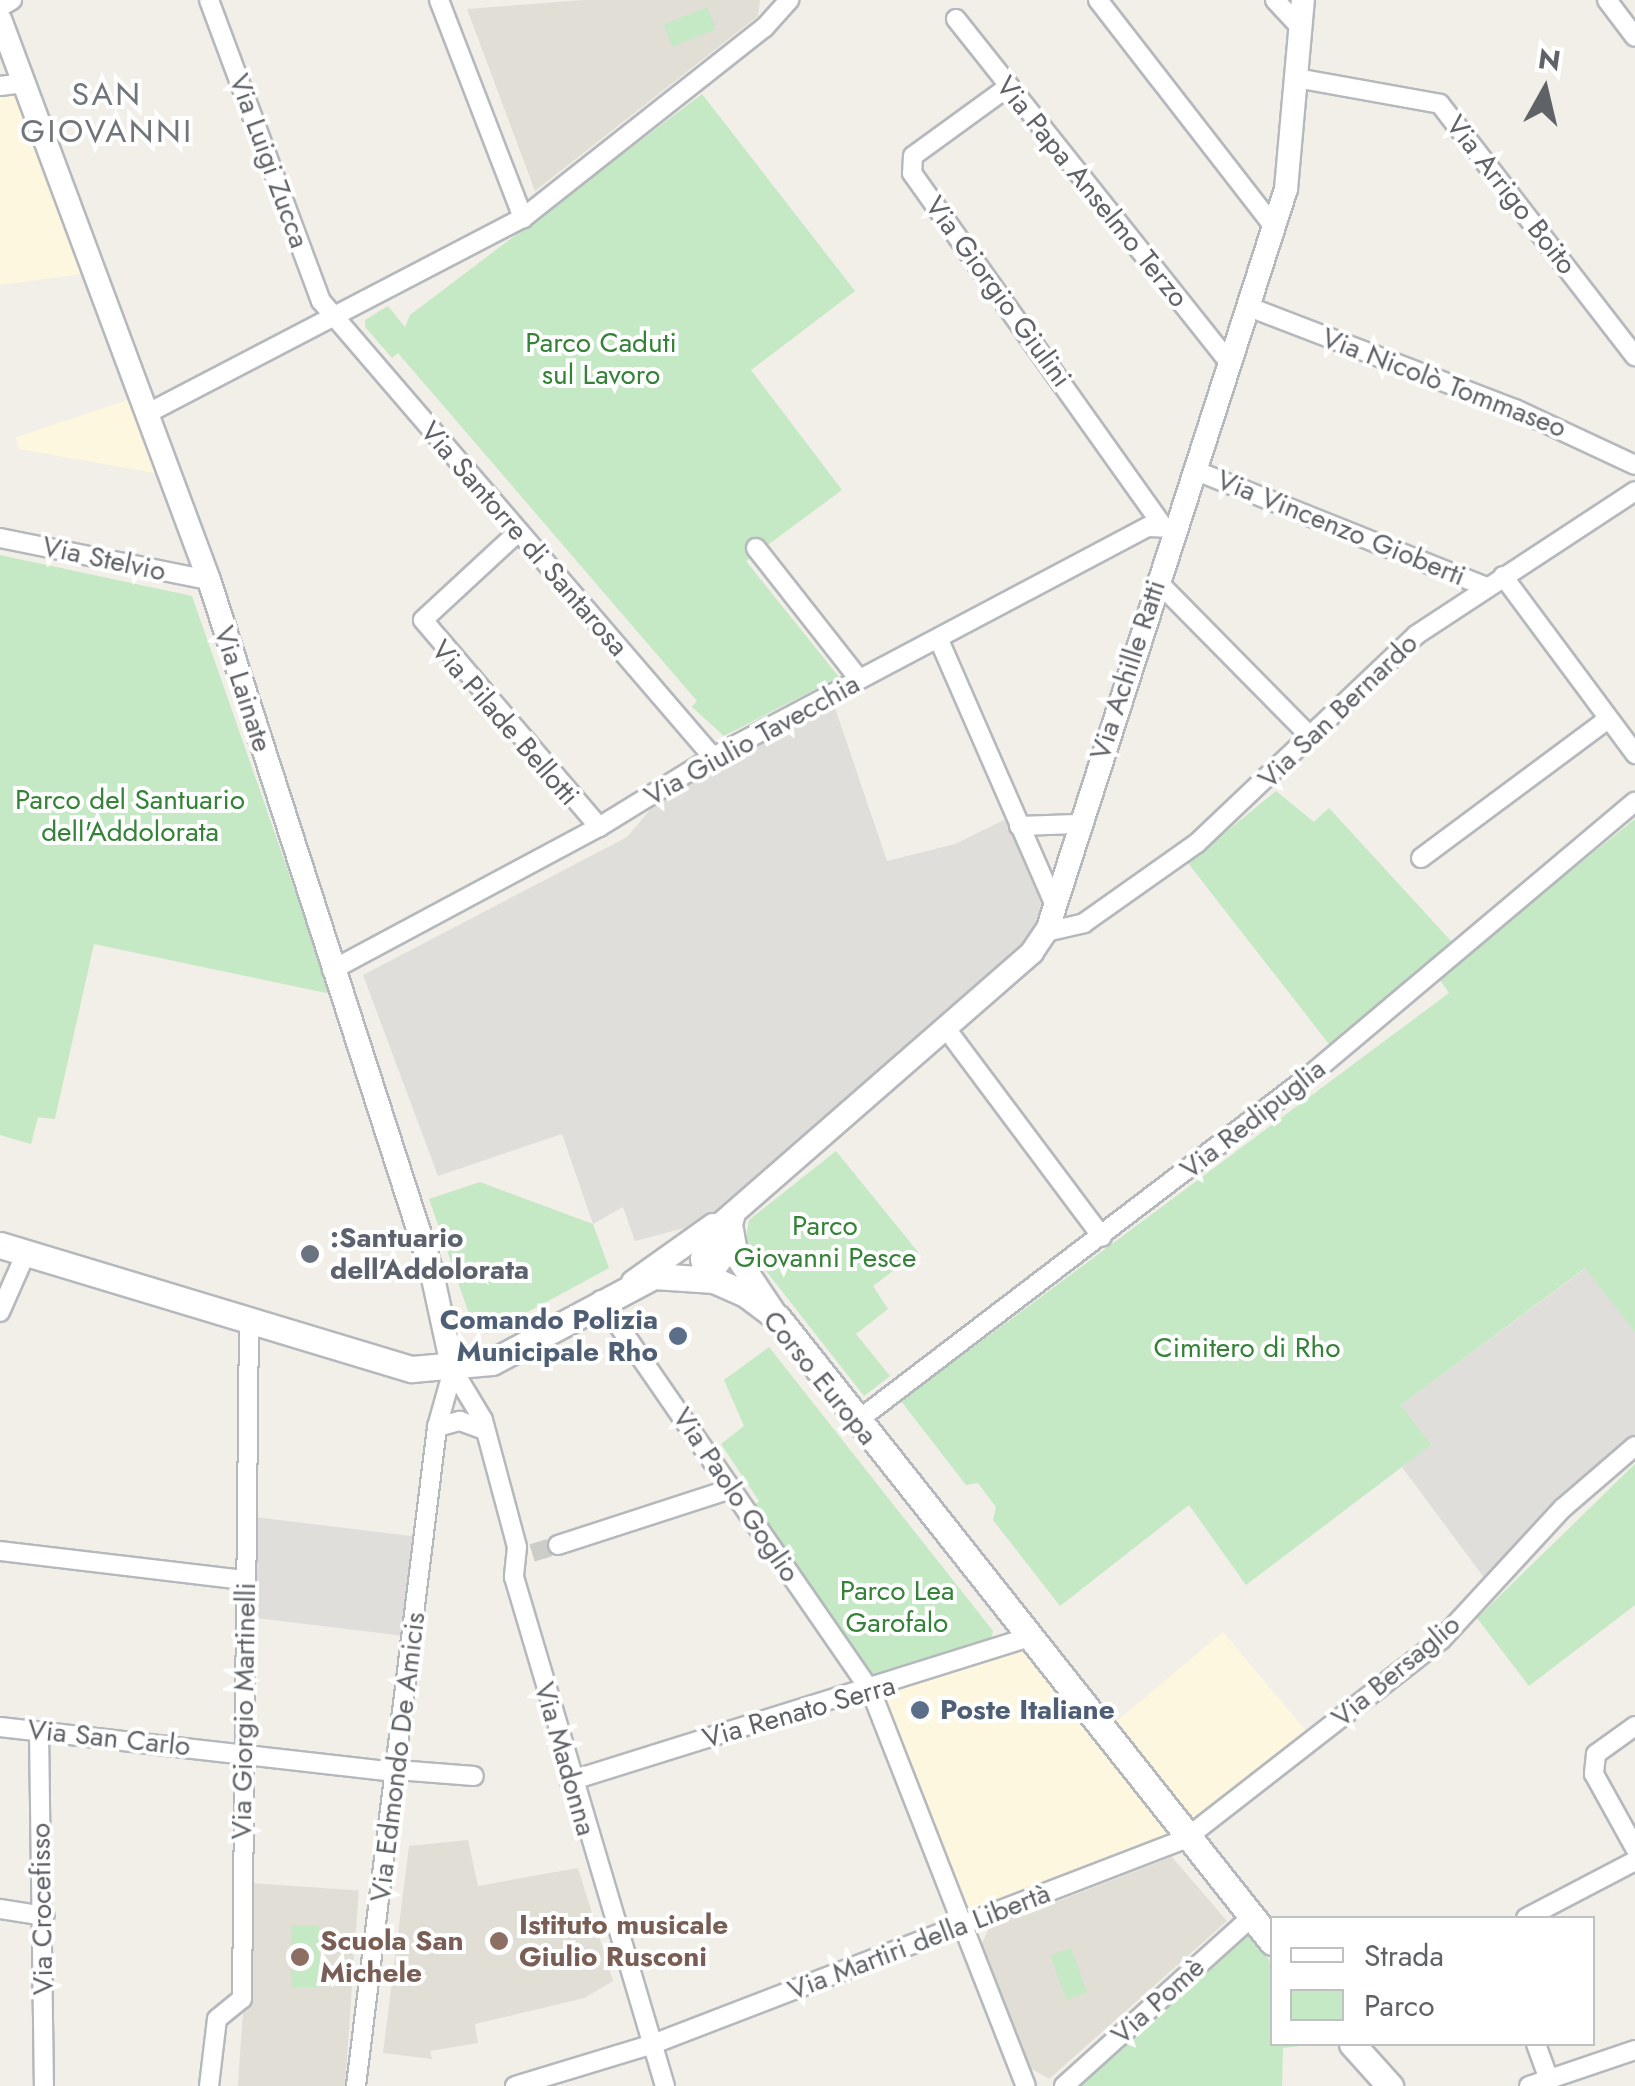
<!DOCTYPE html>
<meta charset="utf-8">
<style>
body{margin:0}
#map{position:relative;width:1635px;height:2086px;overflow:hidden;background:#f1efe8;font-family:Jost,sans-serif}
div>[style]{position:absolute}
.commercial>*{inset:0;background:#fef7e0;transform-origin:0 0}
.industrial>*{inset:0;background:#e0deda;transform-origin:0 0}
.education>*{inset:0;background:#e1ded6;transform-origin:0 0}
.green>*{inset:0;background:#c5e8c5;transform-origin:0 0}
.minor-tunnel>*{height:18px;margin-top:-9px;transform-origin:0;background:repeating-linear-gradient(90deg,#ccccc8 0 18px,transparent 0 27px)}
.roads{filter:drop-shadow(2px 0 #b5b8bc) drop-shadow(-2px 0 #b5b8bc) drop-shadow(0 2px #b5b8bc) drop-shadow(0 -2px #b5b8bc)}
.minor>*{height:18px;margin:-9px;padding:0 9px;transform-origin:9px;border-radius:9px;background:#fff}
.tertiary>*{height:22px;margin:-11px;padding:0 11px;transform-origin:11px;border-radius:11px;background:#fff}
.secondary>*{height:25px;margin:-12.5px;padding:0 12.5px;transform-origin:12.5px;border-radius:12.5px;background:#fff}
.dots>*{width:28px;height:28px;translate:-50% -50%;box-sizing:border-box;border:5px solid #fff;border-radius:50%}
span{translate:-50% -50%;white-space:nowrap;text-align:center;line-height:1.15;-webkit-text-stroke:8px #fff;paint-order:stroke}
.street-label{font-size:28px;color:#5f6368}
.park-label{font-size:28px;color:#348238}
.worship-label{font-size:28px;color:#5b616d;font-weight:700}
.left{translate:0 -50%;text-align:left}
.service-label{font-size:28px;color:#4e5e75;font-weight:700}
.right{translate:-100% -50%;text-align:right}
.education-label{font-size:28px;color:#785e54;font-weight:700}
.quarter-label{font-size:32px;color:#70757a;letter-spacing:2.5px}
.legend{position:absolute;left:1270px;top:1916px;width:325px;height:130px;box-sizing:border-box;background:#fff;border:2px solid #bfc1c3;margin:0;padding:12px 18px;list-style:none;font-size:30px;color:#5f6368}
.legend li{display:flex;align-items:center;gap:20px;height:50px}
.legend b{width:50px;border:2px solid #bfc1c3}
.north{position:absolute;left:1495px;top:40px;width:100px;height:100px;-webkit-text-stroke:8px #fff;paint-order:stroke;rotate:8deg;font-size:28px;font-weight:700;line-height:40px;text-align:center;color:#5f6368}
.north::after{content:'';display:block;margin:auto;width:35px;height:45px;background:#5f6368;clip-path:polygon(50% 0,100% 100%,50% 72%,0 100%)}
</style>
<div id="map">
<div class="commercial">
<div style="clip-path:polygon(22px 86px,96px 272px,0 285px,0 89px)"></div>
<div style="clip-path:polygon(140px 396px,167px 475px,19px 449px,16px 437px)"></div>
<div style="left:1223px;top:1632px;width:136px;height:154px;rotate:50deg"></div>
<div style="clip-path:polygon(1027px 1642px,1180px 1838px,966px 1923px,875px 1692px)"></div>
</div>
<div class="industrial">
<div style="clip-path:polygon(834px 705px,887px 861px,955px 844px,1008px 818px,1045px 903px,1027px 943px,700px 1224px,635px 1241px,623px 1207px,593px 1224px,562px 1134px,438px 1176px,363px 975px,627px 837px,660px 798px)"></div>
<div style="clip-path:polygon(1586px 1268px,1635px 1332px,1635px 1438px,1559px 1500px,1485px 1579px,1402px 1467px,1430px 1445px,1401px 1405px)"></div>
<div style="left:255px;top:1517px;width:163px;height:100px;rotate:7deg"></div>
</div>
<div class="education">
<div style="clip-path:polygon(583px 0,760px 0,758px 16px,535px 191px,467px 9px)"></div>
<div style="clip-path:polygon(468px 1840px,478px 1886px,578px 1868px,613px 1981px,584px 1998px,475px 2024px,478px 2043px,430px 2051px,432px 2059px,383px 2053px,409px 1846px)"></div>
<div style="clip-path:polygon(1172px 1857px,1227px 1921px,1049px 2079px,1030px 2068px,982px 1943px,989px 1928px)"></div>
<div style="left:252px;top:1883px;width:107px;height:204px;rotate:4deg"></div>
</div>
<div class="green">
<div style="left:707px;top:7px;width:24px;height:47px;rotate:68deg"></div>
<div style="clip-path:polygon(702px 94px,855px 291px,751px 370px,842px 490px,746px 561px,839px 677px,724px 736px,692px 707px,697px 701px,398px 353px,392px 358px,365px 327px,365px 320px,388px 306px,405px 327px,410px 315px)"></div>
<div style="clip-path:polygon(0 555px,192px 596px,331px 994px,94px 944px,55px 1119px,38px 1117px,31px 1144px,0 1135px)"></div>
<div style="clip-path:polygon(1276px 791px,1314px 822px,1329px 808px,1451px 941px,1332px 1048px,1188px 863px)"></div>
<div style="clip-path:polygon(1635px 819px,1635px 1332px,1585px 1268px,1401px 1405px,1431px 1445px,1246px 1585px,1189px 1505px,1060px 1606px,993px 1520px,996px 1507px,978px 1483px,966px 1485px,901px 1401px,1449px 993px,1438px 977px)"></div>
<div style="clip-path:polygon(836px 1151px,918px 1252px,873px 1286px,888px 1309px,856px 1334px,890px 1376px,864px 1396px,745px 1244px,749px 1220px)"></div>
<div style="clip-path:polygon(480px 1182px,593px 1224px,609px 1268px,487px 1334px,474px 1328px,429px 1199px)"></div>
<div style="clip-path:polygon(769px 1347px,993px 1631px,991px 1641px,873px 1679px,751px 1508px,759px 1501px,721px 1444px,744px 1426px,724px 1380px)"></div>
<div style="clip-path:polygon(1635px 1464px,1635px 1605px,1529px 1686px,1477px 1618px)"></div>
<div style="left:291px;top:1925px;width:28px;height:62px"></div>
<div style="clip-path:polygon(1248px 1931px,1272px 1964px,1272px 2044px,1318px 2044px,1283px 2048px,1282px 2086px,1076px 2086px)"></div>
<div style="left:1071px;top:1948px;width:47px;height:22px;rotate:70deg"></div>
</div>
<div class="minor-tunnel">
<div style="left:532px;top:1553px;width:27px;rotate:-17deg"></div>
</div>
<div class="roads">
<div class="minor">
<div style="left:209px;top:0;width:321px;rotate:69.6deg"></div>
<div style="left:321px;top:301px;width:601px;rotate:49.32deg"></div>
<div style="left:439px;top:0;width:234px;rotate:68.9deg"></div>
<div style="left:1098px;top:0;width:289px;rotate:52.2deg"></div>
<div style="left:1275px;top:0;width:38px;rotate:47deg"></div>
<div style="left:1607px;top:0;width:46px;rotate:52.9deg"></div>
<div style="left:0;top:7px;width:14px;rotate:-30deg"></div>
<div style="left:956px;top:19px;width:441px;rotate:51.5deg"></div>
<div style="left:1296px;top:78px;width:146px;rotate:10.2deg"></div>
<div style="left:1440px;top:104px;width:319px;rotate:52.3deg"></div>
<div style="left:0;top:86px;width:25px;rotate:-7deg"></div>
<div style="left:1008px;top:87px;width:117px;rotate:144deg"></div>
<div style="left:913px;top:156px;width:17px;rotate:93deg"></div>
<div style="left:912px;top:173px;width:428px;rotate:54.6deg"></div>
<div style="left:1249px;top:307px;width:285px;rotate:21deg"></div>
<div style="left:1515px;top:409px;width:132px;rotate:25deg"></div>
<div style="left:148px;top:413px;width:423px;rotate:-27.5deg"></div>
<div style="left:523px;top:218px;width:307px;rotate:-38.3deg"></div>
<div style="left:764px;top:28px;width:38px;rotate:-48deg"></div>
<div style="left:1194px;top:470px;width:315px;rotate:21.8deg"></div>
<div style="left:517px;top:533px;width:128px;rotate:137.2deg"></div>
<div style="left:423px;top:620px;width:272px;rotate:49.6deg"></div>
<div style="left:0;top:538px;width:213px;rotate:11.4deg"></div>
<div style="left:756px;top:548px;width:167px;rotate:51.8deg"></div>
<div style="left:1503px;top:576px;width:222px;rotate:53.4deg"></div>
<div style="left:1157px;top:581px;width:215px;rotate:45.4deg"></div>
<div style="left:939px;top:640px;width:287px;rotate:66.4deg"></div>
<div style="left:1019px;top:826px;width:58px;rotate:-2deg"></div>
<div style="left:1421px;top:858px;width:233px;rotate:-36.6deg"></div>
<div style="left:1046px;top:932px;width:39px;rotate:-13deg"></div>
<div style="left:1084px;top:923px;width:138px;rotate:-35.3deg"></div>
<div style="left:1197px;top:843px;width:302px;rotate:-43.5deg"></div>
<div style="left:1416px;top:635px;width:262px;rotate:-33.3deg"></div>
<div style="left:332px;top:970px;width:303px;rotate:-28.2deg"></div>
<div style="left:599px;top:827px;width:134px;rotate:-31.6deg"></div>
<div style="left:713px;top:757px;width:492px;rotate:-27.9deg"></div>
<div style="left:1148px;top:527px;width:26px;rotate:2deg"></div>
<div style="left:945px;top:1027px;width:262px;rotate:53.2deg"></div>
<div style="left:601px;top:1300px;width:475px;rotate:55.4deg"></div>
<div style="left:871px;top:1691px;width:424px;rotate:68.6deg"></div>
<div style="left:0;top:1312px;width:64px;rotate:-66.2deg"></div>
<div style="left:453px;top:1370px;width:58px;rotate:59deg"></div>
<div style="left:483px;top:1420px;width:131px;rotate:75deg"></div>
<div style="left:517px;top:1547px;width:30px;rotate:96deg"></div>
<div style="left:514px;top:1577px;width:531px;rotate:73.48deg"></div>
<div style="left:857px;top:1421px;width:569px;rotate:-37.35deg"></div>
<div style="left:1309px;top:1076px;width:426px;rotate:-40.1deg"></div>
<div style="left:437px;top:1427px;width:24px;rotate:-15deg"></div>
<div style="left:460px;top:1421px;width:27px;rotate:20deg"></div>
<div style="left:558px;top:1545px;width:181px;rotate:-18deg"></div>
<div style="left:0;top:1551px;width:247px;rotate:6.8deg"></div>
<div style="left:1635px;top:1726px;width:48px;rotate:144.3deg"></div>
<div style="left:1596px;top:1754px;width:20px;rotate:96deg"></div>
<div style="left:1594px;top:1774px;width:85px;rotate:61deg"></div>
<div style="left:0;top:1727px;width:400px;rotate:6.5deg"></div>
<div style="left:39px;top:1732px;width:354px;rotate:89.2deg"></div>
<div style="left:397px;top:1770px;width:77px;rotate:4.5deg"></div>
<div style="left:570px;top:1781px;width:479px;rotate:-17.4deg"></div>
<div style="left:0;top:1909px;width:45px;rotate:9deg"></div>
<div style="left:1526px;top:1918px;width:123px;rotate:-27.6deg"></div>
<div style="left:1536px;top:2044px;width:37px;rotate:70deg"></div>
<div style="left:209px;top:2086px;width:67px;rotate:-83.2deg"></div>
<div style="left:217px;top:2019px;width:32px;rotate:-39deg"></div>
<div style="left:242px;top:1999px;width:677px;rotate:-89.41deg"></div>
<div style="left:356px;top:2086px;width:664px;rotate:-82.99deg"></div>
<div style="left:437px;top:1427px;width:59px;rotate:-74.3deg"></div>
<div style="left:515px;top:2086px;width:144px;rotate:-16.9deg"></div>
<div style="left:653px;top:2044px;width:570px;rotate:-21.07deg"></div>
<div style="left:1185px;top:1839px;width:324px;rotate:-37.9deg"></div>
<div style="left:1441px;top:1640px;width:180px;rotate:-47.3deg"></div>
<div style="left:1563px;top:1508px;width:95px;rotate:-40.7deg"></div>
<div style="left:1064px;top:2086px;width:254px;rotate:-42deg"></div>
<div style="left:1529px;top:2086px;width:112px;rotate:-18.8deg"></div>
</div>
<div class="tertiary">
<div style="left:0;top:19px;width:599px;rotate:69.57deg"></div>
<div style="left:209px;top:580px;width:724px;rotate:72.14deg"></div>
<div style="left:431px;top:1269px;width:103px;rotate:77.7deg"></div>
<div style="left:734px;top:1213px;width:45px;rotate:104deg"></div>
<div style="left:723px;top:1257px;width:26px;rotate:127deg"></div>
<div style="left:707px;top:1278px;width:20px;rotate:-105deg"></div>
<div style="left:702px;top:1259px;width:33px;rotate:-67deg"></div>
<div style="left:715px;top:1229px;width:421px;rotate:-41.1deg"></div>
<div style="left:1032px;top:952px;width:29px;rotate:-56deg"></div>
<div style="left:1048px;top:928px;width:776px;rotate:-72.15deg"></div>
<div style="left:1286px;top:189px;width:190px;rotate:-84.9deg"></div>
<div style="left:732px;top:1230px;width:27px;rotate:80deg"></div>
<div style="left:737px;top:1257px;width:70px;rotate:56.1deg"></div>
<div style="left:633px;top:1282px;width:98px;rotate:-35.5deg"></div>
</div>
<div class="secondary">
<div style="left:0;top:1245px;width:430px;rotate:16.8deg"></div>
<div style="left:412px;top:1369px;width:80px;rotate:-5deg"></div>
<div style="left:492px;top:1362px;width:183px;rotate:-28deg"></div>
<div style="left:654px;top:1276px;width:60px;rotate:3.8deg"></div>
<div style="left:714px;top:1280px;width:36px;rotate:24deg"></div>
<div style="left:747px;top:1295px;width:39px;rotate:37deg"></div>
<div style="left:778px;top:1318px;width:796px;rotate:51.63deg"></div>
<div style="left:1352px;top:2044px;width:57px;rotate:47.9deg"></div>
</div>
</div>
<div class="dots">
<div style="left:310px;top:1254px;background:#6b7280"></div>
<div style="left:678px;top:1336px;background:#5c6f8a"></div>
<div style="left:920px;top:1710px;background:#5c6f8a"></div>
<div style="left:499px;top:1941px;background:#8d6e63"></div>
<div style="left:300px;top:1957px;background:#8d6e63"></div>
</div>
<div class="street-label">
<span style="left:269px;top:161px;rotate:70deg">Via Luigi Zucca</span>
<span style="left:1092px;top:192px;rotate:51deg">Via Papa Anselmo Terzo</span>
<span style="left:1511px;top:195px;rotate:52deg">Via Arrigo Boito</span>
<span style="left:998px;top:292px;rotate:54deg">Via Giorgio Giulini</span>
<span style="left:1444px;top:383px;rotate:21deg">Via Nicolò Tommaseo</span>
<span style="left:1341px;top:528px;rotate:22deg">Via Vincenzo Gioberti</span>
<span style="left:524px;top:539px;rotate:49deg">Via Santorre di Santarosa</span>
<span style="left:104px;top:559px;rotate:12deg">Via Stelvio</span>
<span style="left:1128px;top:670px;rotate:-72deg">Via Achille Ratti</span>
<span style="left:243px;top:689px;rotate:72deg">Via Lainate</span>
<span style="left:1338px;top:711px;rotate:-44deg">Via San Bernardo</span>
<span style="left:505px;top:723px;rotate:49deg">Via Pilade Bellotti</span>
<span style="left:752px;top:740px;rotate:-29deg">Via Giulio Tavecchia</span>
<span style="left:1253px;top:1119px;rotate:-38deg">Via Redipuglia</span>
<span style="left:820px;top:1378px;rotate:51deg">Corso Europa</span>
<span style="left:736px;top:1495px;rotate:56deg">Via Paolo Goglio</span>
<span style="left:1396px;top:1671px;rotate:-40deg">Via Bersaglio</span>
<span style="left:244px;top:1711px;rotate:-89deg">Via Giorgio Martinelli</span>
<span style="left:799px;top:1712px;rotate:-16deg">Via Renato Serra</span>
<span style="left:109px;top:1738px;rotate:6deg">Via San Carlo</span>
<span style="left:398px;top:1757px;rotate:-83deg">Via Edmondo De Amicis</span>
<span style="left:565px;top:1759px;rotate:74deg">Via Madonna</span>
<span style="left:42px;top:1909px;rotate:-91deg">Via Crocefisso</span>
<span style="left:919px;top:1942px;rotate:-21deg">Via Martiri della Libertà</span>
<span style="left:1158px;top:2001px;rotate:-42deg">Via Pomè</span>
</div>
<div class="park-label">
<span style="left:601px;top:359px">Parco Caduti<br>sul Lavoro</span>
<span style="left:130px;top:816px">Parco del Santuario<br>dell'Addolorata</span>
<span style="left:825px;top:1242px">Parco<br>Giovanni Pesce</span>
<span style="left:1247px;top:1348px">Cimitero di Rho</span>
<span style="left:897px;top:1607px">Parco Lea<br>Garofalo</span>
</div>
<div class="worship-label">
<span class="left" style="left:330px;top:1254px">:Santuario<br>dell'Addolorata</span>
</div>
<div class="service-label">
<span class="right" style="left:658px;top:1336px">Comando Polizia<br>Municipale Rho</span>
<span class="left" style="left:940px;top:1710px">Poste Italiane</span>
</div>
<div class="education-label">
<span class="left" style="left:519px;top:1941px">Istituto musicale<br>Giulio Rusconi</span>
<span class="left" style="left:320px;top:1957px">Scuola San<br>Michele</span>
</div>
<div class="quarter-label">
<span style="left:107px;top:113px">SAN<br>GIOVANNI</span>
</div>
<ul class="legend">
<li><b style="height:12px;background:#fff"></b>Strada</li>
<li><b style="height:28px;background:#c5e8c5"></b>Parco</li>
</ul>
<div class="north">N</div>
</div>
